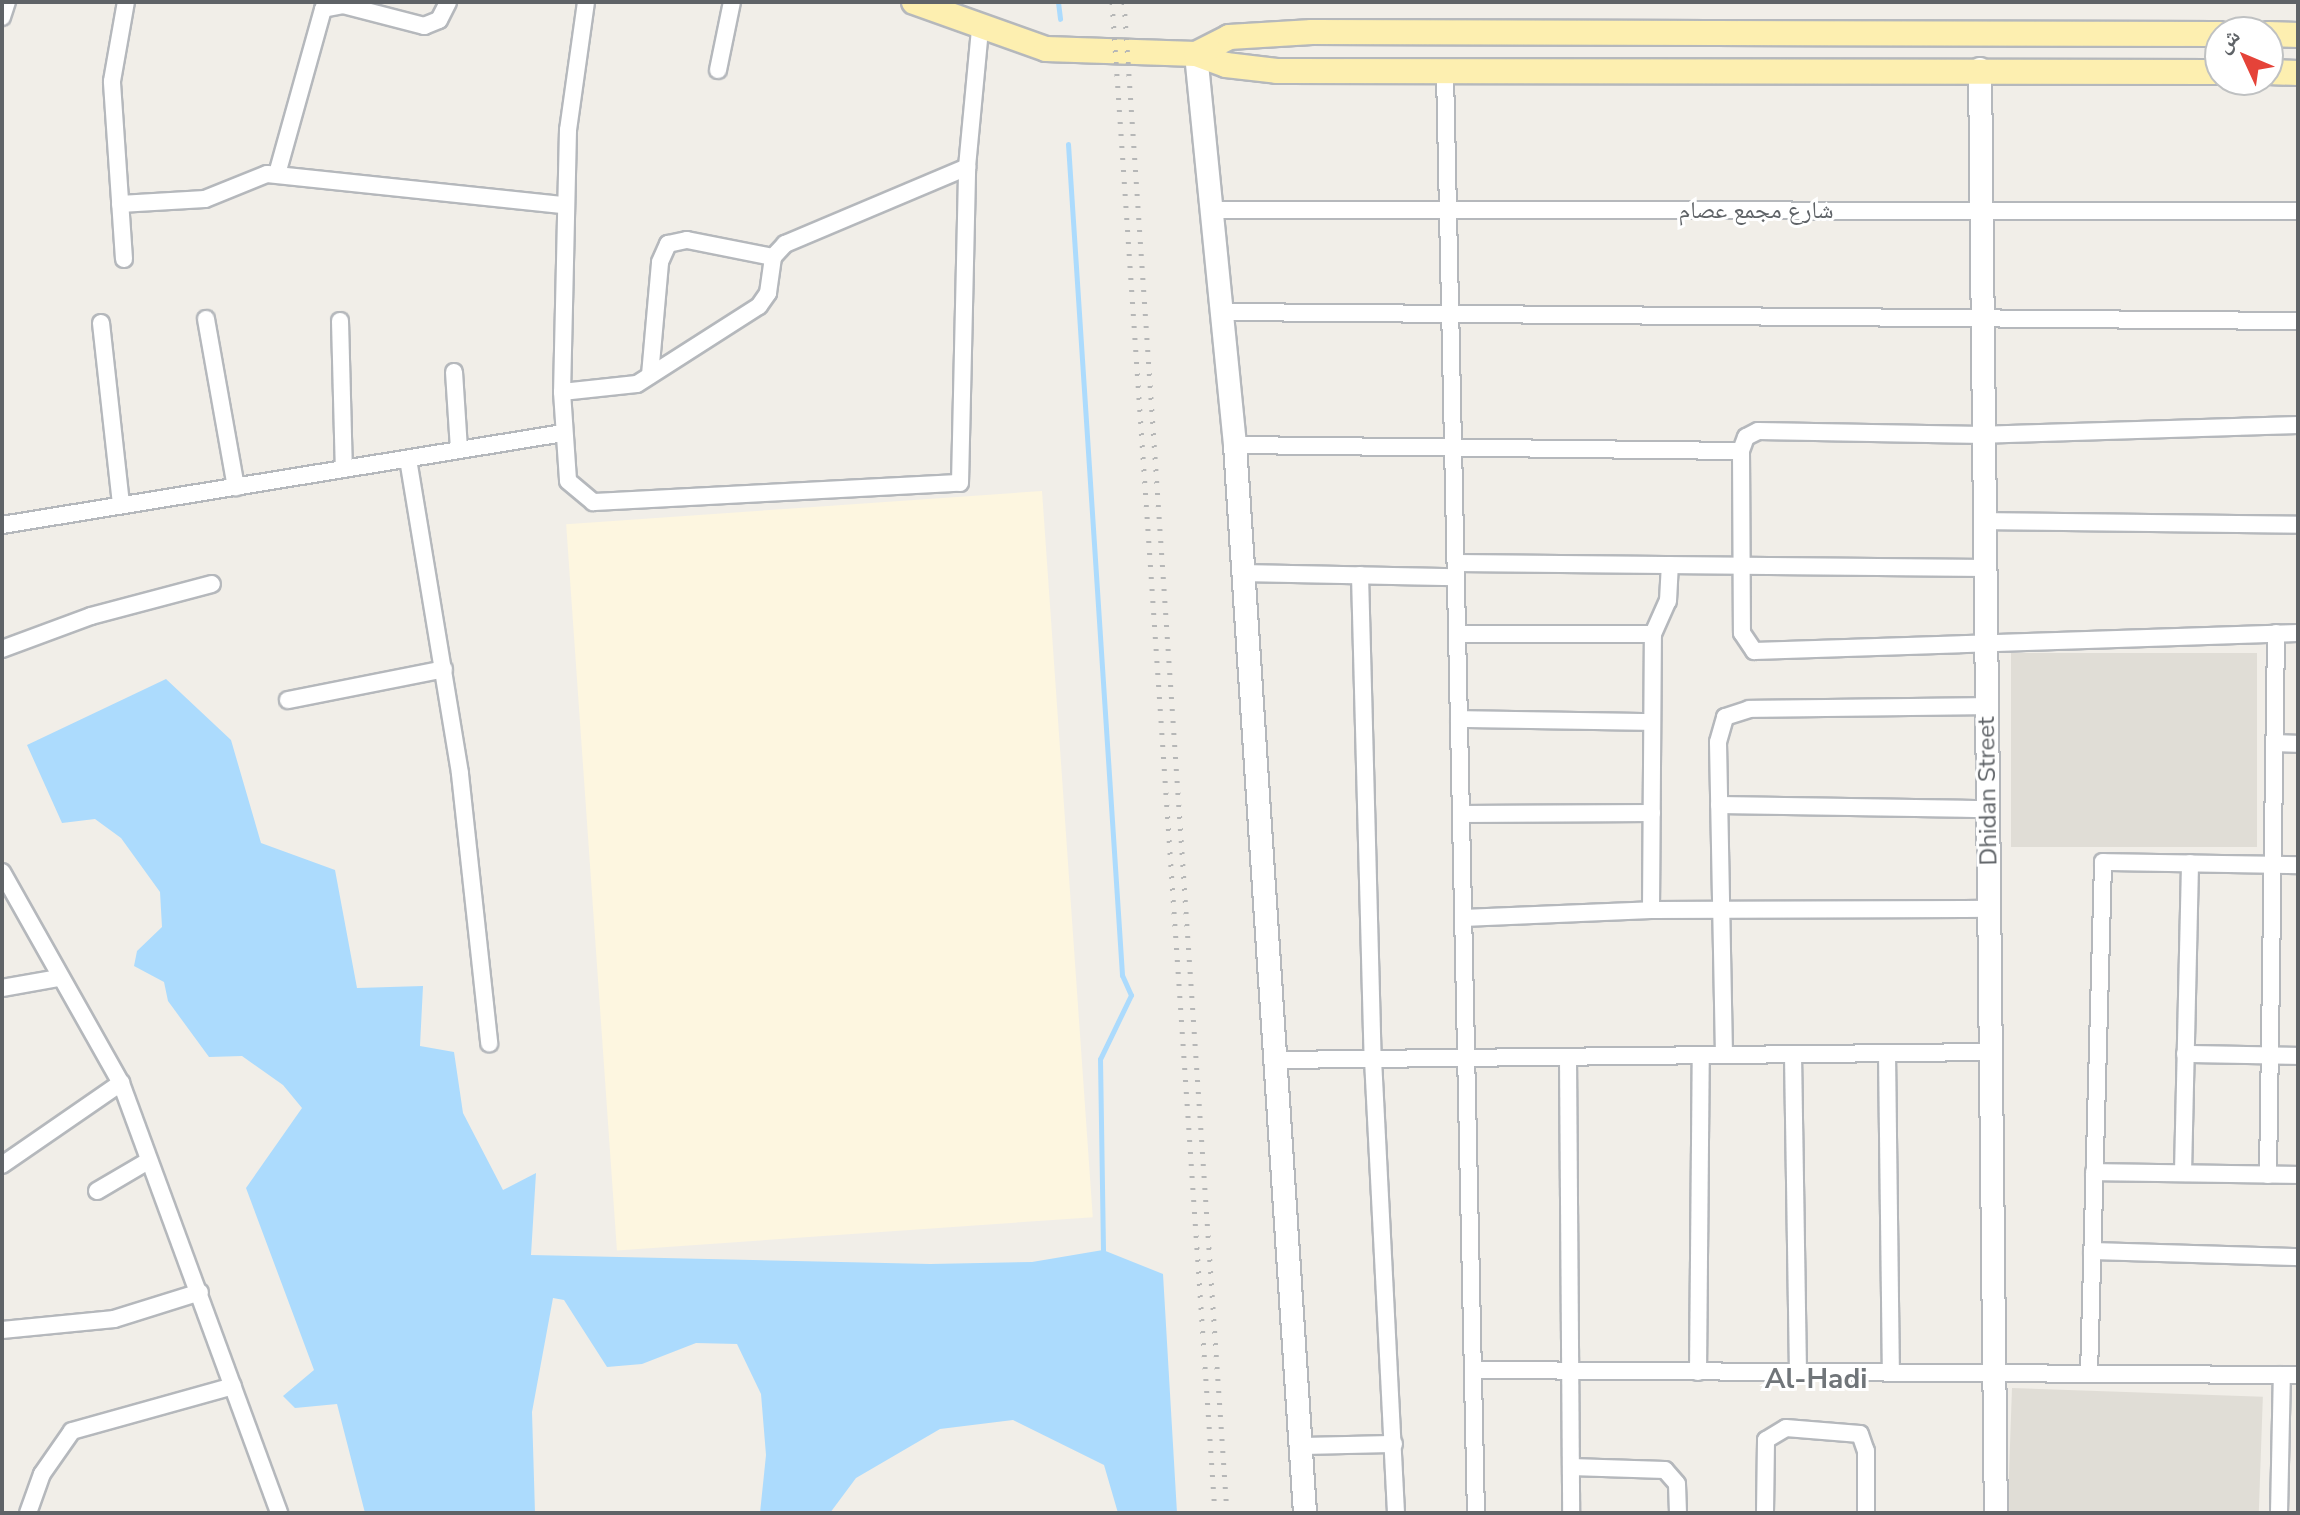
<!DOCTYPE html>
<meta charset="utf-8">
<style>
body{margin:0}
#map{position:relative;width:2300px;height:1515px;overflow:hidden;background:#f1eee8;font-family:"Nunito Sans","Noto Naskh Arabic",sans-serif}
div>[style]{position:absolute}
.commercial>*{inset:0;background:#fdf6e0;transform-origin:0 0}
.education>*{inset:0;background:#e0ddd6;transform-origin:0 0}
.water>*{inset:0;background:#acdbfd}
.stream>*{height:5px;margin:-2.5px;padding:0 2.5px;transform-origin:2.5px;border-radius:2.5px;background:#acdbfd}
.roads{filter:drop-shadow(2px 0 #b5b8bc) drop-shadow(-2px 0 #b5b8bc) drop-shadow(0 2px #b5b8bc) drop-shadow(0 -2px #b5b8bc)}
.street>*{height:16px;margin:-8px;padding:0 8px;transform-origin:8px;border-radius:8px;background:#fff}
.secondary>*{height:22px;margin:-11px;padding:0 11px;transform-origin:11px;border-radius:11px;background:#fff}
.primary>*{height:24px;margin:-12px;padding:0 12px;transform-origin:12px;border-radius:12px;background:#fdefb0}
.rail>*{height:5px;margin-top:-2.5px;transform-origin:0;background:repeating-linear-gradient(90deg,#b6b7b7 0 2px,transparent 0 12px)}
span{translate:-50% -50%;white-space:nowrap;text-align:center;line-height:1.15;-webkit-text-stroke:6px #fff;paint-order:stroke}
.street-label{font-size:24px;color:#5f6367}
.quarter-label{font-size:28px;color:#707579;font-weight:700}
.frame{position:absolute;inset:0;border:4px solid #5f6367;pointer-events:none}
.north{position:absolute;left:2204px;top:16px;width:80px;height:80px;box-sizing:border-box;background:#fff;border:2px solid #bfc1c2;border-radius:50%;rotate:314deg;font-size:22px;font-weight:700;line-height:32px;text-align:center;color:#5f6367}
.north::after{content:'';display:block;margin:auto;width:28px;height:36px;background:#e54339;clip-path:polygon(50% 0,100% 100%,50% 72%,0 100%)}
</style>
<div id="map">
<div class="commercial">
<div style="left:1042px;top:491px;width:728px;height:477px;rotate:86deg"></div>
</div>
<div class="education">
<div style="left:2257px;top:653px;width:194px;height:246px;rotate:90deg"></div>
<div style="left:2012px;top:1388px;width:251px;height:125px;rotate:2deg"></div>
</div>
<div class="water">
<div style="clip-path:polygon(166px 679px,231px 740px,261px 843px,335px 870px,357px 988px,423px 986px,420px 1046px,454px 1052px,463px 1113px,503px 1190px,536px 1173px,531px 1255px,930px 1264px,1032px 1262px,1103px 1250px,1163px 1274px,1177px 1513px,1118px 1513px,1104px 1465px,1013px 1420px,940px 1429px,856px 1478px,830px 1513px,760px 1513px,766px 1455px,761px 1394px,737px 1344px,696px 1343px,642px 1364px,607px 1367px,564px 1300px,553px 1298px,532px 1412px,535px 1513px,365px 1513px,337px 1404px,295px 1408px,283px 1396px,314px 1370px,246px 1188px,302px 1108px,283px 1085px,242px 1056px,209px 1057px,168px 1001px,164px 982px,134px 966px,137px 951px,162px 927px,160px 892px,121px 838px,95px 819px,62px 823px,27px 745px)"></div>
</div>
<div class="stream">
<div style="left:1058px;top:2px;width:17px;rotate:83deg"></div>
<div style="left:1068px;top:144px;width:833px;rotate:86.28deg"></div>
<div style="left:1122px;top:975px;width:22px;rotate:66deg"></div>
<div style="left:1131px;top:995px;width:71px;rotate:115.8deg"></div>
<div style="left:1100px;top:1059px;width:191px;rotate:89.1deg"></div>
</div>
<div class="roads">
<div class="street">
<div style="left:586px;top:2px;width:129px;rotate:98deg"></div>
<div style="left:568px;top:130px;width:262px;rotate:91.3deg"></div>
<div style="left:562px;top:392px;width:89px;rotate:86.1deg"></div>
<div style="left:568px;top:481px;width:33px;rotate:40deg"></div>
<div style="left:593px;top:502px;width:367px;rotate:-3deg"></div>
<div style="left:960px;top:483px;width:316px;rotate:-88.7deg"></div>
<div style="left:967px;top:167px;width:139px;rotate:-84.6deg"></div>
<div style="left:2px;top:17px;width:16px;rotate:-72deg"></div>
<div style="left:718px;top:70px;width:69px;rotate:-78.4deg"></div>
<div style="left:1445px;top:72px;width:1441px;rotate:88.77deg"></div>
<div style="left:277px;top:174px;width:171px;rotate:-74.4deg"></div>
<div style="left:323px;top:9px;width:20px;rotate:-11deg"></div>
<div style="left:343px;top:5px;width:84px;rotate:14.5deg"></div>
<div style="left:424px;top:26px;width:16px;rotate:-22deg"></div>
<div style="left:439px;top:20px;width:20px;rotate:-63deg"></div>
<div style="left:120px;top:204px;width:85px;rotate:-3.4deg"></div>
<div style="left:205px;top:199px;width:67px;rotate:-22deg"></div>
<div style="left:267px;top:174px;width:299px;rotate:6deg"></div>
<div style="left:1215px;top:210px;width:1083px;rotate:0.05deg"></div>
<div style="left:124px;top:259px;width:178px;rotate:-93.9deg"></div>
<div style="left:112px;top:81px;width:80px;rotate:-80deg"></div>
<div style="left:1223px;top:312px;width:1075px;rotate:0.48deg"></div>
<div style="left:206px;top:319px;width:171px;rotate:79.9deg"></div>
<div style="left:340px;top:321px;width:148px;rotate:88.5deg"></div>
<div style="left:101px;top:323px;width:183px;rotate:83.7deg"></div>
<div style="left:454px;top:372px;width:78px;rotate:86.3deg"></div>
<div style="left:650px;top:375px;width:113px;rotate:-84.9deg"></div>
<div style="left:660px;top:262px;width:20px;rotate:-66deg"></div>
<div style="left:668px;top:244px;width:19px;rotate:-12deg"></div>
<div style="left:687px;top:240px;width:88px;rotate:11.2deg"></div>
<div style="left:562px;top:392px;width:75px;rotate:-6.1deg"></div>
<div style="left:637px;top:384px;width:145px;rotate:-32.6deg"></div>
<div style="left:759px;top:306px;width:16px;rotate:-55deg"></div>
<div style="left:768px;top:293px;width:36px;rotate:-82deg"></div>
<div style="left:773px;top:257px;width:18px;rotate:-47deg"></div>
<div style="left:785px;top:244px;width:198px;rotate:-22.9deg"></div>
<div style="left:2298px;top:425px;width:314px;rotate:178.2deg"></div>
<div style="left:1984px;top:435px;width:226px;rotate:-179deg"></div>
<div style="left:1758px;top:431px;width:13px;rotate:153deg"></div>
<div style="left:1746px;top:437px;width:15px;rotate:110deg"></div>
<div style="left:1741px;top:451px;width:182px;rotate:89.7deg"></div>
<div style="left:1742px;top:633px;width:22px;rotate:56deg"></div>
<div style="left:1754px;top:651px;width:544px;rotate:-1.9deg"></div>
<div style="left:1235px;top:445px;width:506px;rotate:0.68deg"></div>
<div style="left:408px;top:459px;width:319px;rotate:80.6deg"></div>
<div style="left:460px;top:774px;width:271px;rotate:83.8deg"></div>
<div style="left:1985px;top:521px;width:313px;rotate:0.7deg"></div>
<div style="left:2px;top:525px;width:568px;rotate:-9.31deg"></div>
<div style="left:1456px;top:563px;width:530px;rotate:0.54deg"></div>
<div style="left:1241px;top:573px;width:215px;rotate:1.1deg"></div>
<div style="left:1360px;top:575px;width:484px;rotate:88.5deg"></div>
<div style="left:1373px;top:1059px;width:455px;rotate:87.1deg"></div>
<div style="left:1457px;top:634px;width:196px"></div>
<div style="left:2px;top:649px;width:95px;rotate:-20.3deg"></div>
<div style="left:91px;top:616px;width:125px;rotate:-14.8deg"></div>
<div style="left:288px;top:700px;width:159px;rotate:-11.2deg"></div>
<div style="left:1459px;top:719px;width:191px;rotate:0.9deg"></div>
<div style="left:2275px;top:743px;width:23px;rotate:2deg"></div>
<div style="left:1719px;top:805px;width:269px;rotate:0.9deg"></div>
<div style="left:1461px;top:814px;width:191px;rotate:-0.3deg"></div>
<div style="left:2px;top:872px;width:242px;rotate:60.6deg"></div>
<div style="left:121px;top:1083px;width:458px;rotate:69.8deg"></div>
<div style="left:1651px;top:910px;width:276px;rotate:-89.6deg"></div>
<div style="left:1653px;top:634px;width:36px;rotate:-66deg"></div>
<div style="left:1668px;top:601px;width:36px;rotate:-87deg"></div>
<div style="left:1463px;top:918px;width:188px;rotate:-2.4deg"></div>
<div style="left:1651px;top:910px;width:338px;rotate:-0.2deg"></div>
<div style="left:2px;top:988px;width:58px;rotate:-10deg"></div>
<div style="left:1887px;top:1053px;width:320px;rotate:89.3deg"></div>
<div style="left:1793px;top:1054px;width:318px;rotate:89.1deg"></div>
<div style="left:2185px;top:1054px;width:113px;rotate:1deg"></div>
<div style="left:1724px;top:1055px;width:313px;rotate:-91.1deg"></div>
<div style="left:1718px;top:742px;width:26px;rotate:-74deg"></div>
<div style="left:1725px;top:717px;width:25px;rotate:-18deg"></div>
<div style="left:1749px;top:709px;width:238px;rotate:-0.7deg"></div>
<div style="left:1568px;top:1057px;width:456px;rotate:89.6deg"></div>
<div style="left:1274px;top:1060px;width:717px;rotate:-0.64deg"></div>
<div style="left:2px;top:1165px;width:145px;rotate:-34.6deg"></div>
<div style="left:2094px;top:1172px;width:204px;rotate:0.8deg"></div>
<div style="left:2183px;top:1173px;width:310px;rotate:-88.7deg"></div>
<div style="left:2268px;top:1175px;width:542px;rotate:-89.15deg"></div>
<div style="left:97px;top:1191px;width:59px;rotate:-30.5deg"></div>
<div style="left:2092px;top:1251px;width:206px;rotate:1.7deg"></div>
<div style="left:2px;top:1330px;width:113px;rotate:-5.6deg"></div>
<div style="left:114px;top:1319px;width:90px;rotate:-17.4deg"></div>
<div style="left:1473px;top:1370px;width:825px;rotate:0.35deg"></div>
<div style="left:1698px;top:1372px;width:317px;rotate:-89.5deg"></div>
<div style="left:2089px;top:1374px;width:512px;rotate:-88.43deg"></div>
<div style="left:2103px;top:862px;width:195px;rotate:0.9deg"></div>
<div style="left:1300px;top:1446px;width:94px;rotate:-1.2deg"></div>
<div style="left:1571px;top:1467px;width:94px;rotate:1.8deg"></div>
<div style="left:1665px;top:1470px;width:18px;rotate:49deg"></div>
<div style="left:1677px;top:1484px;width:29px;rotate:88deg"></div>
<div style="left:28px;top:1513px;width:41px;rotate:-70.3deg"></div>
<div style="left:42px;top:1474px;width:52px;rotate:-55.1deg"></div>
<div style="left:72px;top:1431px;width:167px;rotate:-15.6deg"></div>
<div style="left:1765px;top:1513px;width:73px;rotate:-89.2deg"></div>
<div style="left:1766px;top:1440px;width:23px;rotate:-31deg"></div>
<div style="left:1786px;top:1428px;width:74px;rotate:4.6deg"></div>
<div style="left:1860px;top:1434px;width:18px;rotate:71deg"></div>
<div style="left:1866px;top:1451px;width:62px;rotate:90deg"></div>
<div style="left:2279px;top:1513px;width:138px;rotate:-88.8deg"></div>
</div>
<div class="secondary">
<div style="left:1196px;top:54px;width:393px;rotate:84.3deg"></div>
<div style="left:1235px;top:445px;width:1070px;rotate:86.25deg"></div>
<div style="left:1980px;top:69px;width:1444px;rotate:89.37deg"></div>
</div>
<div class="primary">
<div style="left:914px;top:2px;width:140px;rotate:19.6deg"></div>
<div style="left:1046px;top:49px;width:150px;rotate:1.9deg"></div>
<div style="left:1196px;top:54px;width:32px;rotate:20deg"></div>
<div style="left:1226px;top:65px;width:51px;rotate:6.7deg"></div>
<div style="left:1277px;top:71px;width:943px;rotate:0.06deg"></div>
<div style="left:2268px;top:34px;width:30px;rotate:2deg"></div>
<div style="left:1196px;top:54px;width:37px;rotate:-27deg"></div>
<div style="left:1229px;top:37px;width:83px;rotate:-3.4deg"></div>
<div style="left:1312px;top:32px;width:908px;rotate:0.13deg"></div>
<div style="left:2268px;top:72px;width:30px;rotate:2deg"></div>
</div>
</div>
<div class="rail">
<div style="left:1112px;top:2px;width:1515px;rotate:86.1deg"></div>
<div style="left:1124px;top:2px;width:1515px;rotate:86.1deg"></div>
</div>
<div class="street-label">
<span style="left:1756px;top:211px">شارع مجمع عصام</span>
<span style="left:1988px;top:791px;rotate:-91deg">Dhidan Street</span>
</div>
<div class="quarter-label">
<span style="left:1816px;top:1379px">Al-Hadi</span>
</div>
<div class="frame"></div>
<div class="north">ش</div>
</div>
